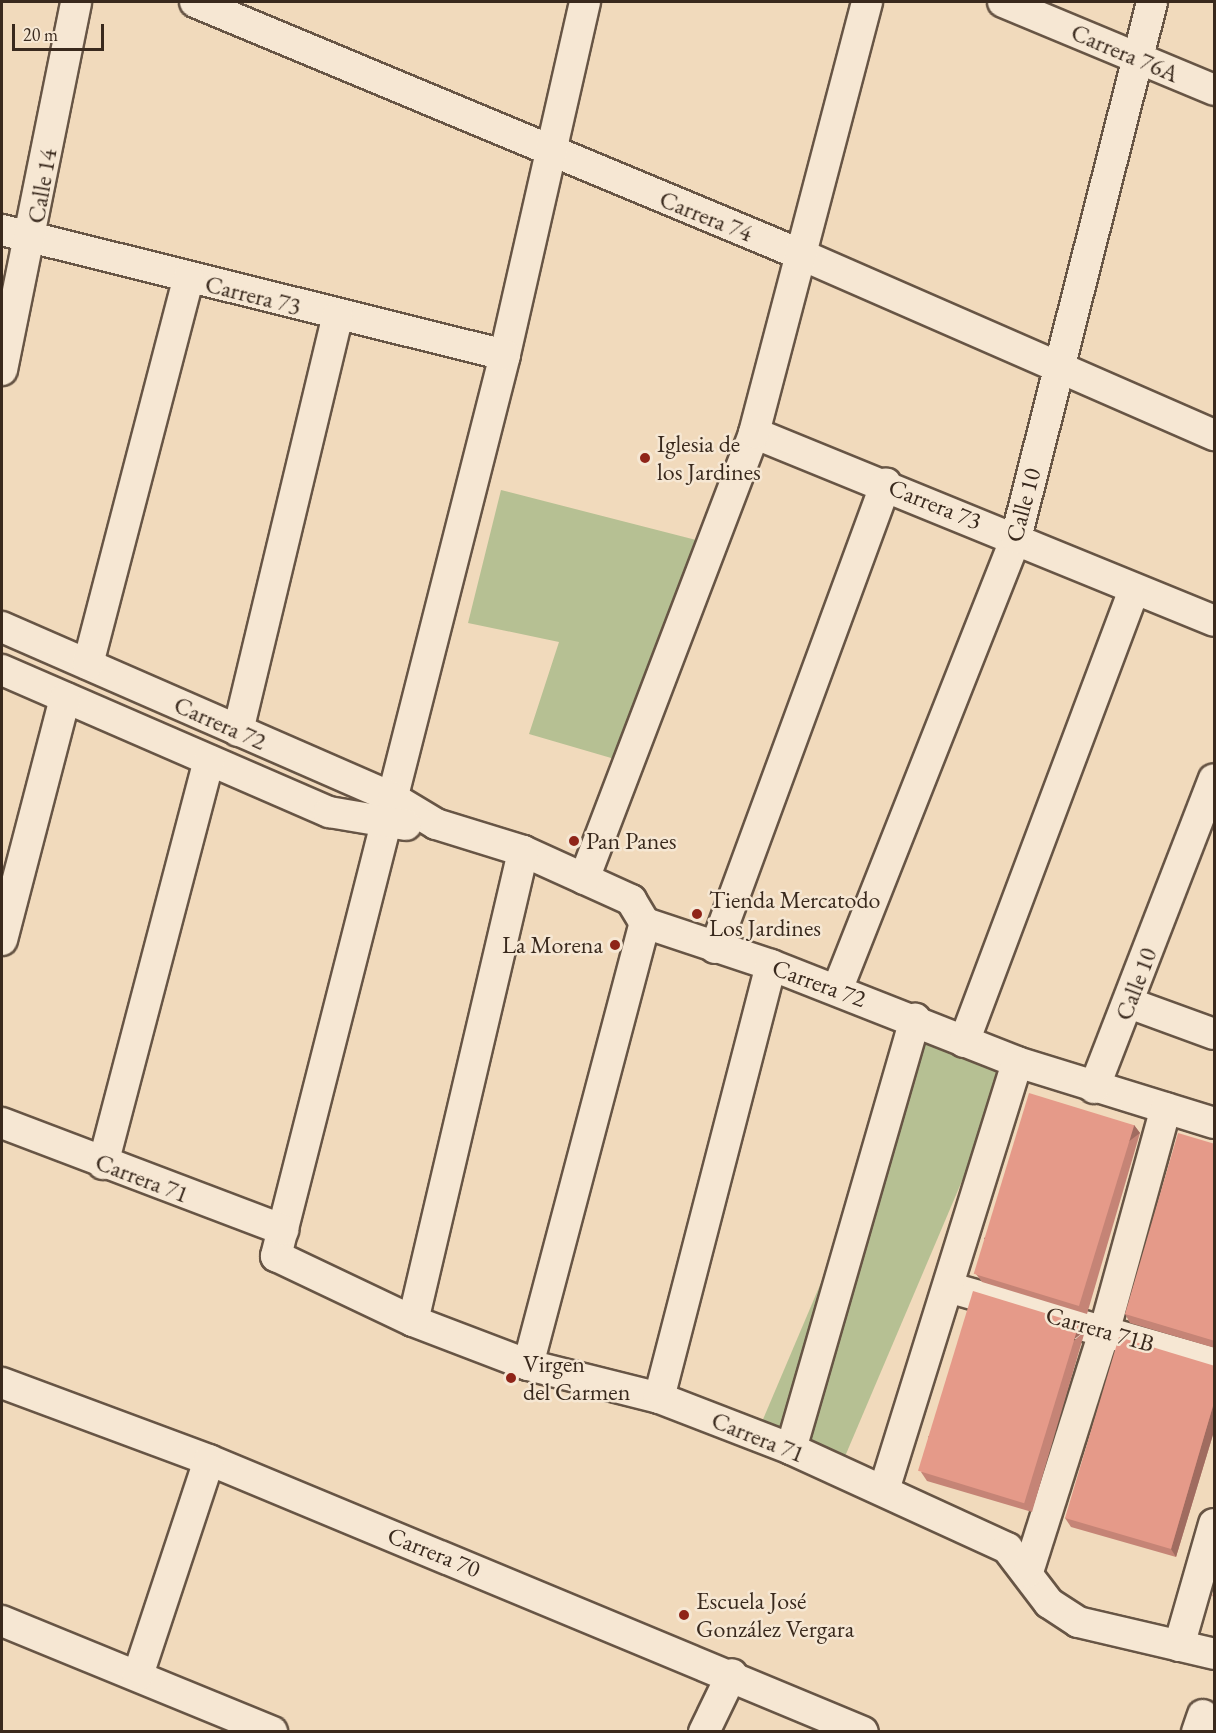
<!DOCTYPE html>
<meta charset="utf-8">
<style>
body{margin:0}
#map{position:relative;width:1216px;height:1733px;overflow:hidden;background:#f1dabc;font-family:"EB Garamond",serif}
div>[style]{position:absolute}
.green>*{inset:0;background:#b6c093;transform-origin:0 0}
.roads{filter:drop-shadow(2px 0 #675545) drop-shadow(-2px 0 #675545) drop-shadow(0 2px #675545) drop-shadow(0 -2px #675545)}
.minor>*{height:30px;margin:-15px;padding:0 15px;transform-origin:15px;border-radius:15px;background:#f6e7d3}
.wall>*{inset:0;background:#c58476}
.shaded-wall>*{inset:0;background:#a06c60;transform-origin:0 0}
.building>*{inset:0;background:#e59a89;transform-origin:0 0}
.dots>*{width:16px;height:16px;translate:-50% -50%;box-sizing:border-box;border:3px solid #f6e7d3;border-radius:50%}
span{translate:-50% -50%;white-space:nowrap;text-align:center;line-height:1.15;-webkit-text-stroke:5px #f6e7d3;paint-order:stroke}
.street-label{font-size:24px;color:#39291d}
.poi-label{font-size:24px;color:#39291d}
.left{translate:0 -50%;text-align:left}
.right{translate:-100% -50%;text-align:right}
.frame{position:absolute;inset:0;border:3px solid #39291d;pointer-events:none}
.scale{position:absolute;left:12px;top:24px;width:92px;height:27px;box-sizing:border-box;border:3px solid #39291d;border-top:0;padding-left:8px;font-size:18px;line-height:21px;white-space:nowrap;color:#39291d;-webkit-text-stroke:4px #f6e7d3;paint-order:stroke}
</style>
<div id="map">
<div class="green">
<div style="clip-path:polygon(501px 490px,700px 541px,618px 760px,529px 734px,559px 642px,468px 623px)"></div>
<div style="left:924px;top:1040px;width:90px;height:423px;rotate:23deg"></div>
</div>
<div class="roads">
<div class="minor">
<div style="left:195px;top:2px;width:658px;rotate:22.63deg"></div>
<div style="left:802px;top:255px;width:450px;rotate:23.6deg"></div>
<div style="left:585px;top:2px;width:362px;rotate:102.8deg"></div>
<div style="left:505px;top:355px;width:930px;rotate:104.26deg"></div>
<div style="left:276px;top:1256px;width:152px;rotate:25.4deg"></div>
<div style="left:413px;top:1321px;width:123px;rotate:20.9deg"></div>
<div style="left:528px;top:1365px;width:135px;rotate:14.1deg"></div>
<div style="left:659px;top:1398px;width:142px;rotate:21.1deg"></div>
<div style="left:791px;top:1449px;width:238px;rotate:24.6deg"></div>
<div style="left:1007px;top:1548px;width:69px;rotate:52.6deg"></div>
<div style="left:1049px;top:1603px;width:35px;rotate:33deg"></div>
<div style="left:1078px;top:1622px;width:140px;rotate:13.2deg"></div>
<div style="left:1003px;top:2px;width:229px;rotate:22.6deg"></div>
<div style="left:2px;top:230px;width:518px;rotate:13.96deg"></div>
<div style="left:2px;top:370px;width:375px;rotate:-78.6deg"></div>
<div style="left:754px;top:433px;width:497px;rotate:22.2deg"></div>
<div style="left:2px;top:627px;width:427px;rotate:23.6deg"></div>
<div style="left:393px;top:798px;width:50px;rotate:31.2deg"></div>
<div style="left:436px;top:824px;width:91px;rotate:17.2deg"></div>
<div style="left:523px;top:851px;width:119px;rotate:24.4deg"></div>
<div style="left:631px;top:900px;width:27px;rotate:59deg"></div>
<div style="left:645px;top:923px;width:133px;rotate:18.4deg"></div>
<div style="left:771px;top:965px;width:264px;rotate:21.5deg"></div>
<div style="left:1017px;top:1062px;width:206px;rotate:17.2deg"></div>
<div style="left:88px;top:664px;width:398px;rotate:-75.4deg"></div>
<div style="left:2px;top:670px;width:357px;rotate:23.5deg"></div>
<div style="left:329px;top:812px;width:78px;rotate:9.6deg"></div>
<div style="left:238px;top:731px;width:427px;rotate:-76.5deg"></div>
<div style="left:584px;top:879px;width:477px;rotate:-69.1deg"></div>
<div style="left:754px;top:433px;width:446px;rotate:-75.3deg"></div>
<div style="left:2px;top:940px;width:250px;rotate:-75.4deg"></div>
<div style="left:715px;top:948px;width:495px;rotate:-69.8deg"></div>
<div style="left:837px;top:990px;width:486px;rotate:-68.4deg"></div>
<div style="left:1016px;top:538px;width:553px;rotate:-75.76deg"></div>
<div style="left:1129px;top:1003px;width:90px;rotate:20deg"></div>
<div style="left:964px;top:1042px;width:484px;rotate:-69.4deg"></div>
<div style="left:1094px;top:1088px;width:331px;rotate:-68.8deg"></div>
<div style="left:2px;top:1123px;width:301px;rotate:20.8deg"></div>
<div style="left:103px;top:1164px;width:417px;rotate:-75.3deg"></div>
<div style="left:951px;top:1288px;width:273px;rotate:15.9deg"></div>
<div style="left:413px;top:1321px;width:483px;rotate:-76.8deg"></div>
<div style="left:528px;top:1365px;width:457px;rotate:-75.2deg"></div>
<div style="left:2px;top:1383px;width:221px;rotate:20.4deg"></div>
<div style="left:209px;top:1460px;width:708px;rotate:22.58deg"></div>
<div style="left:659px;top:1398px;width:447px;rotate:-75.5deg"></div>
<div style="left:791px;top:1449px;width:448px;rotate:-73.9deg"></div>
<div style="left:884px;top:1490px;width:448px;rotate:-72.7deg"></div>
<div style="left:1028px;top:1572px;width:255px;rotate:-72.4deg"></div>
<div style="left:1105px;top:1329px;width:229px;rotate:-74.6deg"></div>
<div style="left:2px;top:1621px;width:292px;rotate:22.3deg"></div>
<div style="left:1179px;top:1646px;width:127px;rotate:-74deg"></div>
<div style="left:138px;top:1675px;width:226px;rotate:-71.7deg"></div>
<div style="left:704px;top:1732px;width:64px;rotate:-64.2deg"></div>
<div style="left:1197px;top:1732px;width:18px;rotate:-71deg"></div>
</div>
</div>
<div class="wall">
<div style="clip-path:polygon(1134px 1125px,1140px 1133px,1087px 1314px,982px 1282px,976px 1274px)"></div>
<div style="clip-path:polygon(1215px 1144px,1215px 1348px,1130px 1323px,1125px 1314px)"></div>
<div style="clip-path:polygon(1085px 1331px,1032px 1512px,927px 1481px,921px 1472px)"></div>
<div style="clip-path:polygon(1215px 1366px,1215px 1428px,1176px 1557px,1071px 1527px,1065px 1518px)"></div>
</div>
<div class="shaded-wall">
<div style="left:1134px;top:1125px;width:10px;height:188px;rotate:53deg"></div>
<div style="left:1079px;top:1323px;width:10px;height:189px;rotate:53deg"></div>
<div style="clip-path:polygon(1215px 1399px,1215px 1428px,1176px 1557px,1171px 1549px)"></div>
</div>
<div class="building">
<div style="left:1029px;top:1093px;width:110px;height:189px;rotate:17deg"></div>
<div style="clip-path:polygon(1178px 1133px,1215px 1144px,1215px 1341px,1125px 1314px)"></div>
<div style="left:973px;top:1291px;width:111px;height:188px;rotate:17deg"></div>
<div style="clip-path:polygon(1119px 1337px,1215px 1366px,1215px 1399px,1171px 1549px,1065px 1518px)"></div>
<div style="clip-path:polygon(1215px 1588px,1215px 1597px,1212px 1596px)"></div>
</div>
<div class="dots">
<div style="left:645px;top:458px;background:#8f2418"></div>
<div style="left:574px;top:841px;background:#8f2418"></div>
<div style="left:697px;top:914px;background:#8f2418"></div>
<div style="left:615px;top:945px;background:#8f2418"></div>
<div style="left:511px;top:1378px;background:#8f2418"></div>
<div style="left:684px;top:1615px;background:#8f2418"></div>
</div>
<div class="street-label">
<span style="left:1125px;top:53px;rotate:23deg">Carrera 76A</span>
<span style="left:42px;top:186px;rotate:-80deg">Calle 14</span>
<span style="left:706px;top:216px;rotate:22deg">Carrera 74</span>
<span style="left:253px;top:295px;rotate:14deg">Carrera 73</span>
<span style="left:935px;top:504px;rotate:22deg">Carrera 73</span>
<span style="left:1023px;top:505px;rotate:-75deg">Calle 10</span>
<span style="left:220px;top:723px;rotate:24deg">Carrera 72</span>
<span style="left:819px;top:983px;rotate:20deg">Carrera 72</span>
<span style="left:1136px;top:984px;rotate:-69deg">Calle 10</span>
<span style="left:142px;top:1178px;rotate:21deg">Carrera 71</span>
<span style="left:1100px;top:1329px;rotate:16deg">Carrera 71B</span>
<span style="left:758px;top:1437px;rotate:22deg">Carrera 71</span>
<span style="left:434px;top:1552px;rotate:22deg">Carrera 70</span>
</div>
<div class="poi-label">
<span class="left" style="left:657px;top:458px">Iglesia de<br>los Jardines</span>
<span class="left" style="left:586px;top:841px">Pan Panes</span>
<span class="left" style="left:709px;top:914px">Tienda Mercatodo<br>Los Jardines</span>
<span class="right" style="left:603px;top:945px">La Morena</span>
<span class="left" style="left:523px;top:1378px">Virgen<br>del Carmen</span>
<span class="left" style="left:696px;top:1615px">Escuela José<br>González Vergara</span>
</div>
<div class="frame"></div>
<div class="scale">20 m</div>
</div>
